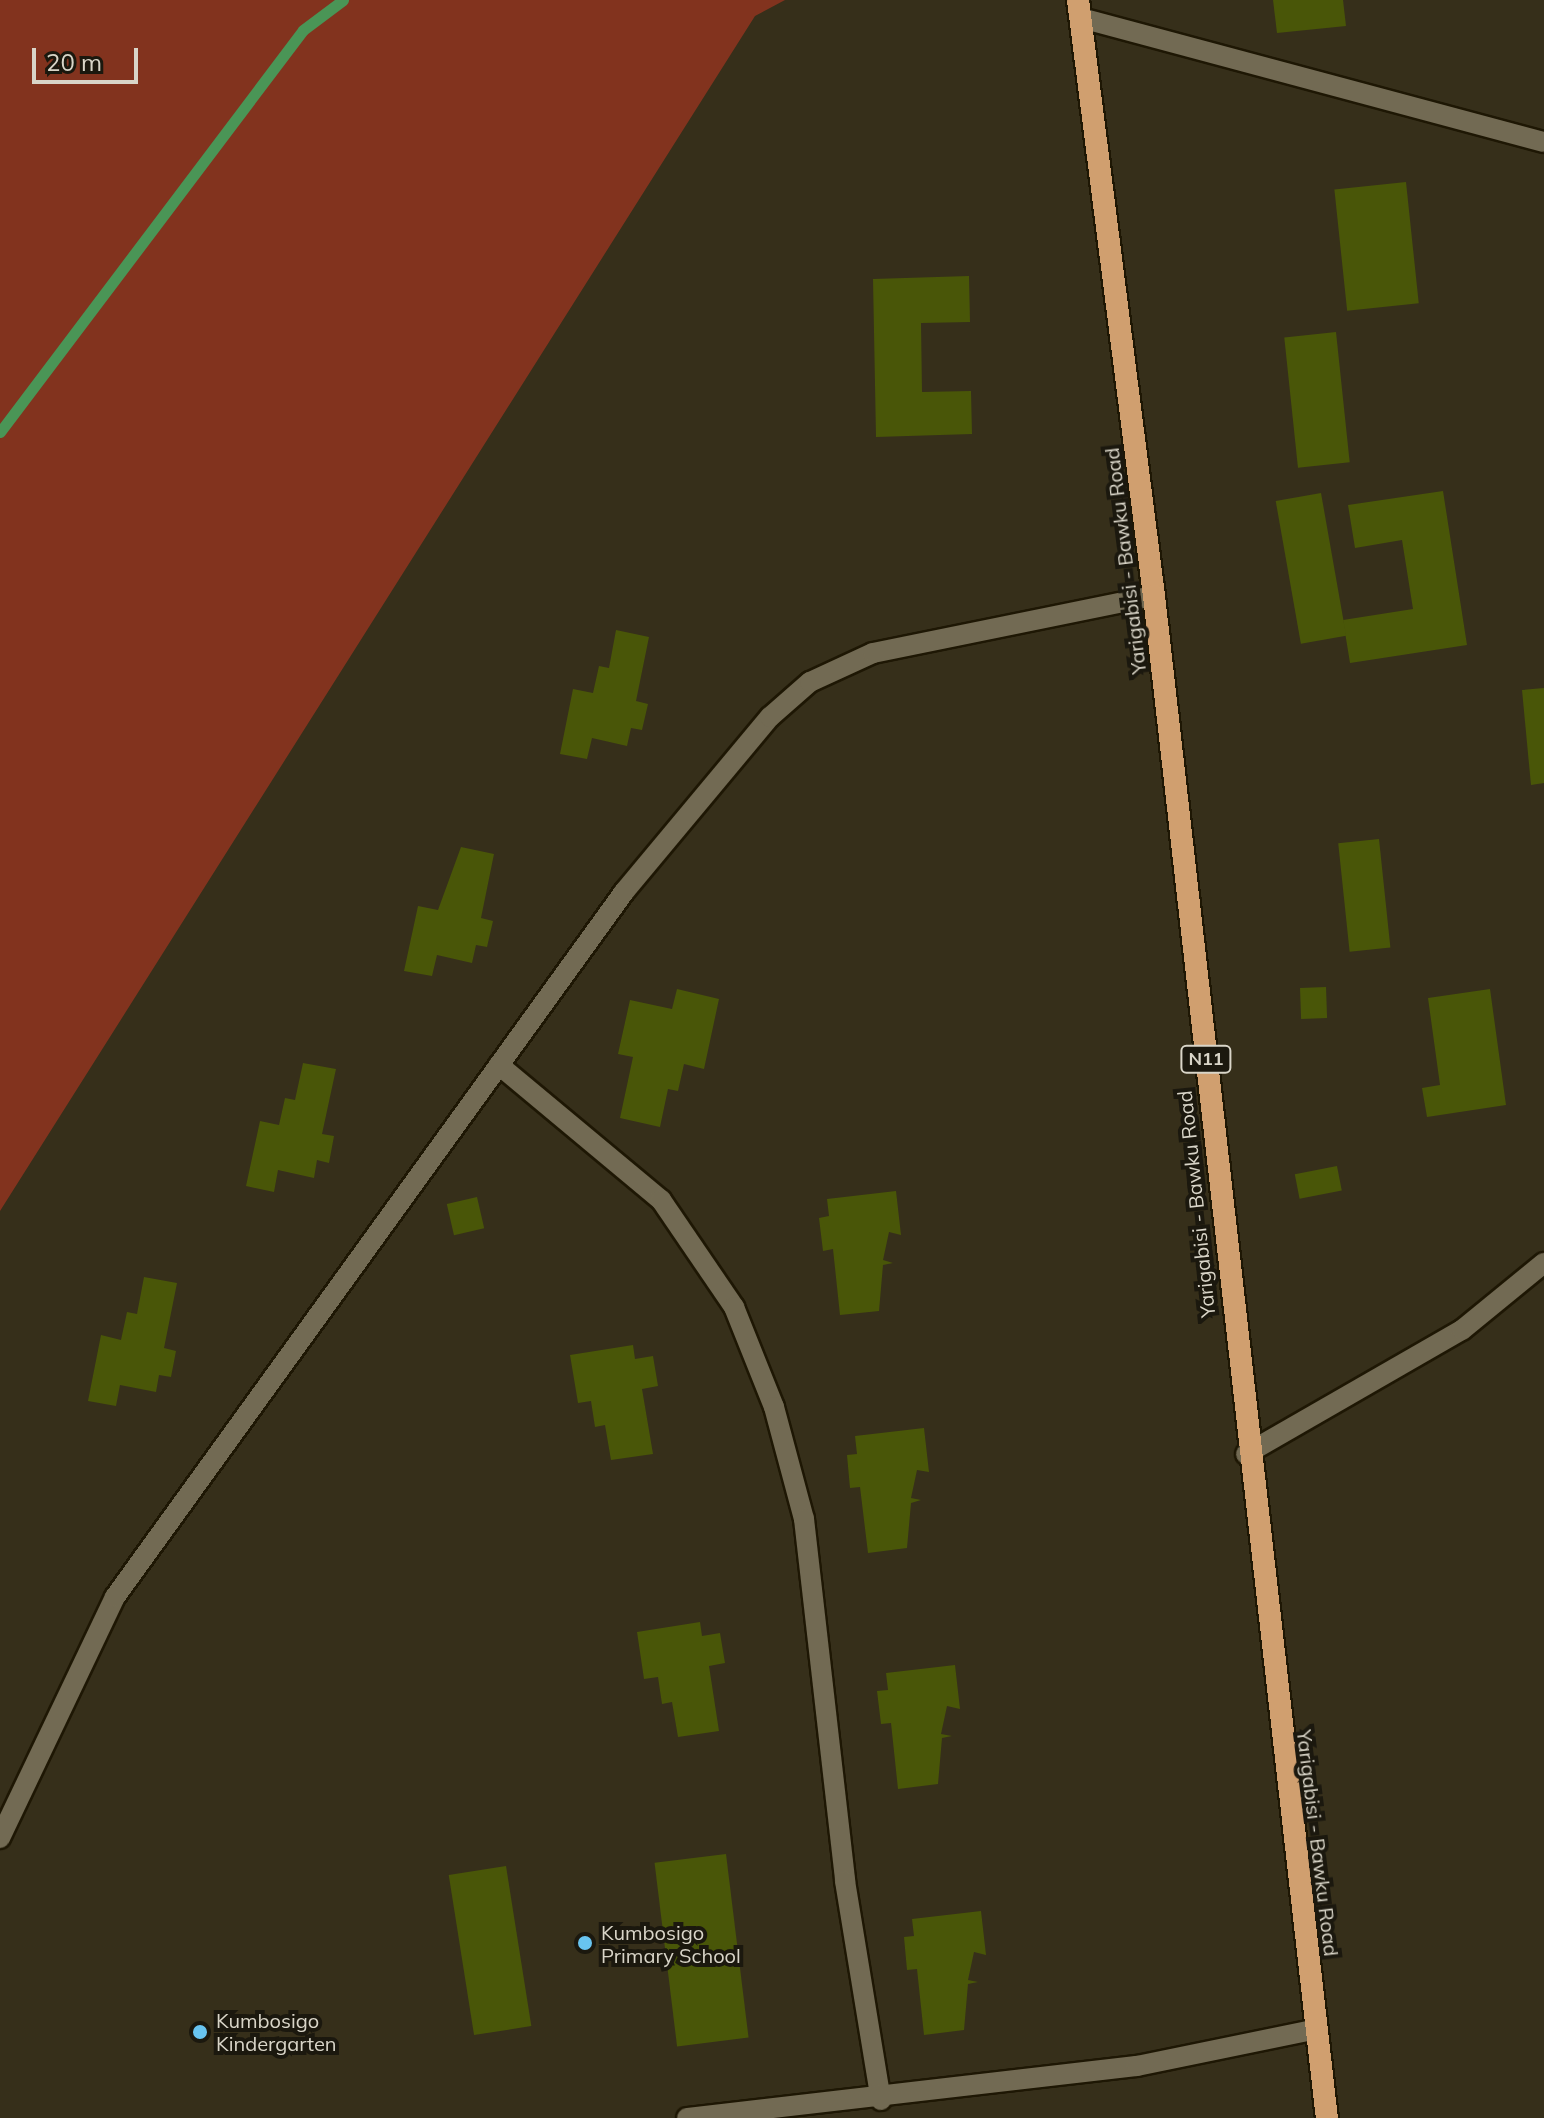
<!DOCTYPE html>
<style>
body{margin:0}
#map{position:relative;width:1544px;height:2118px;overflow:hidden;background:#362f1a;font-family:Mulish,sans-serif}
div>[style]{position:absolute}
.green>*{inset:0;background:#82331e}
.stream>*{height:11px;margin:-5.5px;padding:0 5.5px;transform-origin:5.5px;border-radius:5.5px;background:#4a9556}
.building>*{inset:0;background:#495608;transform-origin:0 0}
.roads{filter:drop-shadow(2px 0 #1e1704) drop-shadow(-2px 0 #1e1704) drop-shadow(0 2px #1e1704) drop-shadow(0 -2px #1e1704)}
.minor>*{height:20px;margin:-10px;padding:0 10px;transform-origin:10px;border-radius:10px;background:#726a53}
.trunk>*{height:22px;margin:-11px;padding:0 11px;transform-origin:11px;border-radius:11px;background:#d09f6f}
.dots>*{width:22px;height:22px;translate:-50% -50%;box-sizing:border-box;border:4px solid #1b180e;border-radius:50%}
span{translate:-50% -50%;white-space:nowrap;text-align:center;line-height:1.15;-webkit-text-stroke:8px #1b180e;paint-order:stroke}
.shield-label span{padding:2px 6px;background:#1b180e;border:2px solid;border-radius:6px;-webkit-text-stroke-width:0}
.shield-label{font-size:18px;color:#d9d5c8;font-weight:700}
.street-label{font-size:20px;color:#d9d5c8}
.poi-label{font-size:20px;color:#d9d5c8}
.left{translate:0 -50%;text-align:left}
.scale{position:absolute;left:32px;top:48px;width:106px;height:36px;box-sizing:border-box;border:4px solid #d9d5c8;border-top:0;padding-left:10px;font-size:24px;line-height:28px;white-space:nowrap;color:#d9d5c8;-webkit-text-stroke:6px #1b180e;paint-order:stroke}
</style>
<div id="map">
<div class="green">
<div style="clip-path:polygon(0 0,785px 0,755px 16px,0 1211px)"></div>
</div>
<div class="stream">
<div style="left:0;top:432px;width:503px;rotate:-52.99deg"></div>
<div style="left:303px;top:30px;width:50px;rotate:-36.9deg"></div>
</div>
<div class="building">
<div style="clip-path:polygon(1273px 0,1343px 0,1346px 26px,1277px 33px)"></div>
<div style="left:1406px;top:182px;width:122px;height:72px;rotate:84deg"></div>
<div style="clip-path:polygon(969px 276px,970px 322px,921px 323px,922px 392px,971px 391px,972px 434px,876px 437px,873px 279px)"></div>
<div style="left:1336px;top:332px;width:131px;height:52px;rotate:84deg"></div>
<div style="clip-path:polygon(1443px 491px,1467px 645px,1350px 663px,1343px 620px,1413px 609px,1402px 540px,1355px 548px,1348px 505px)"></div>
<div style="left:1321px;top:493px;width:145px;height:46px;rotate:80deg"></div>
<div style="clip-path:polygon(616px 630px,649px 637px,636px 701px,648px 704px,642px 730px,631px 728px,627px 746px,592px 738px,587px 759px,560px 754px,573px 689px,593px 693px,599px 666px,609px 668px)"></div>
<div style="clip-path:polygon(1544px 688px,1544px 783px,1531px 785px,1522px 690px)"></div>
<div style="left:1379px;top:839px;width:109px;height:41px;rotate:84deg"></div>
<div style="clip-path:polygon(461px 847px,494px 854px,481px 918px,493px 921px,487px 947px,476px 945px,472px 963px,437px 955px,432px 976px,404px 971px,418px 906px,438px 910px)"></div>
<div style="left:1326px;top:987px;width:31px;height:26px;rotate:88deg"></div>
<div style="clip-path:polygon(677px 989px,719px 999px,704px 1069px,684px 1064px,678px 1091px,668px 1089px,660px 1127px,620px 1118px,633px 1057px,618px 1054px,630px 1000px,672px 1009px)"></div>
<div style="clip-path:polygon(1490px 989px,1506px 1105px,1427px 1117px,1422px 1088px,1440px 1085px,1428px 998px)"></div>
<div style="clip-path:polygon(303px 1063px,336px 1069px,322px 1134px,334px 1136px,329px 1163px,317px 1160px,314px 1178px,278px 1170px,274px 1192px,246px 1186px,260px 1121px,279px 1125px,285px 1098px,295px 1100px)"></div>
<div style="left:1337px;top:1166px;width:25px;height:43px;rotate:79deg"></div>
<div style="clip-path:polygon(896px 1191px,901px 1235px,889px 1232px,883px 1260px,893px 1263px,883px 1265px,879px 1311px,840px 1315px,833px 1249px,823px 1251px,819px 1218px,829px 1216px,827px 1199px)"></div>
<div style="left:477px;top:1197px;width:32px;height:31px;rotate:77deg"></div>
<div style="clip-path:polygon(144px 1277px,177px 1283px,164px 1348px,176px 1351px,171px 1377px,159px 1375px,156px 1392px,120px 1385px,116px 1406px,88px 1401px,101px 1335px,121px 1340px,127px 1312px,137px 1314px)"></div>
<div style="clip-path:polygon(633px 1345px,635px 1359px,653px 1356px,658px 1386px,642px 1389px,653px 1454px,611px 1460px,605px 1425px,595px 1427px,591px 1401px,578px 1403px,570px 1355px)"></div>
<div style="clip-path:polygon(924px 1428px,929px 1472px,917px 1470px,911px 1498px,921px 1500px,911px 1503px,907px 1548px,868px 1553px,860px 1487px,850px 1488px,847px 1455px,857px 1454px,855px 1436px)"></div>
<div style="clip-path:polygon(700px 1622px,702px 1636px,720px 1633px,725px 1663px,709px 1666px,719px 1731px,678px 1737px,672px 1702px,662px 1704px,658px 1677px,644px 1679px,637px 1632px)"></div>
<div style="clip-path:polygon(955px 1665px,960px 1709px,947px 1706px,941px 1734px,952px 1736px,942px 1738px,938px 1784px,898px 1789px,891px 1723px,881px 1724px,877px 1691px,888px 1690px,886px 1673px)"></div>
<div style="left:726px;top:1854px;width:185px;height:72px;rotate:83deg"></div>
<div style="left:506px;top:1866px;width:162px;height:58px;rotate:81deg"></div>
<div style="clip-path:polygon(981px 1911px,986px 1955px,974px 1952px,968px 1980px,978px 1982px,968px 1984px,964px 2030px,924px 2035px,917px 1969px,907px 1970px,904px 1937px,914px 1936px,912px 1919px)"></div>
</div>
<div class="roads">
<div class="minor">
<div style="left:1081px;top:18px;width:479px;rotate:15deg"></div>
<div style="left:499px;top:1065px;width:211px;rotate:39.8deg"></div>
<div style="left:661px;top:1200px;width:130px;rotate:55.7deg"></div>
<div style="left:734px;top:1307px;width:108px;rotate:68.2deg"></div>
<div style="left:774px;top:1407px;width:116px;rotate:75deg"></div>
<div style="left:804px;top:1519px;width:364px;rotate:83.5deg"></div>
<div style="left:845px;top:1881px;width:222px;rotate:80.7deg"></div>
<div style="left:1246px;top:1454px;width:249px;rotate:-29.9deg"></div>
<div style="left:1462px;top:1330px;width:106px;rotate:-39.3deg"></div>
<div style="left:0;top:1838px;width:267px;rotate:-64.5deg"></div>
<div style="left:115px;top:1597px;width:870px;rotate:-54.17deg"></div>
<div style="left:624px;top:892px;width:228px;rotate:-50.2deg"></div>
<div style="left:770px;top:717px;width:53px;rotate:-41.2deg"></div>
<div style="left:810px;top:682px;width:69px;rotate:-24.7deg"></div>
<div style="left:873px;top:653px;width:287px;rotate:-11.5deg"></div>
<div style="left:687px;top:2118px;width:453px;rotate:-6.6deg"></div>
<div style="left:1137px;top:2066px;width:184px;rotate:-11.6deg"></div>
</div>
<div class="trunk">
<div style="left:1078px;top:0;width:601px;rotate:82.73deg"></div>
<div style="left:1154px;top:596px;width:1532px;rotate:83.52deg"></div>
</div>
</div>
<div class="dots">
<div style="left:585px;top:1943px;background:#68c4f0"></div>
<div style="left:200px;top:2032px;background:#68c4f0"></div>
</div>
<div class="shield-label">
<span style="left:1206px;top:1059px">N11</span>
</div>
<div class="street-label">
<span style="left:1125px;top:561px;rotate:-97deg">Yarigabisi - Bawku Road</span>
<span style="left:1196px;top:1204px;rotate:-96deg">Yarigabisi - Bawku Road</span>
<span style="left:1318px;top:1843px;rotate:83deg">Yarigabisi - Bawku Road</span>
</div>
<div class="poi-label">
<span class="left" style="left:601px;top:1944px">Kumbosigo<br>Primary School</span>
<span class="left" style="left:216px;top:2032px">Kumbosigo<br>Kindergarten</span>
</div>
<div class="scale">20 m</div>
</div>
